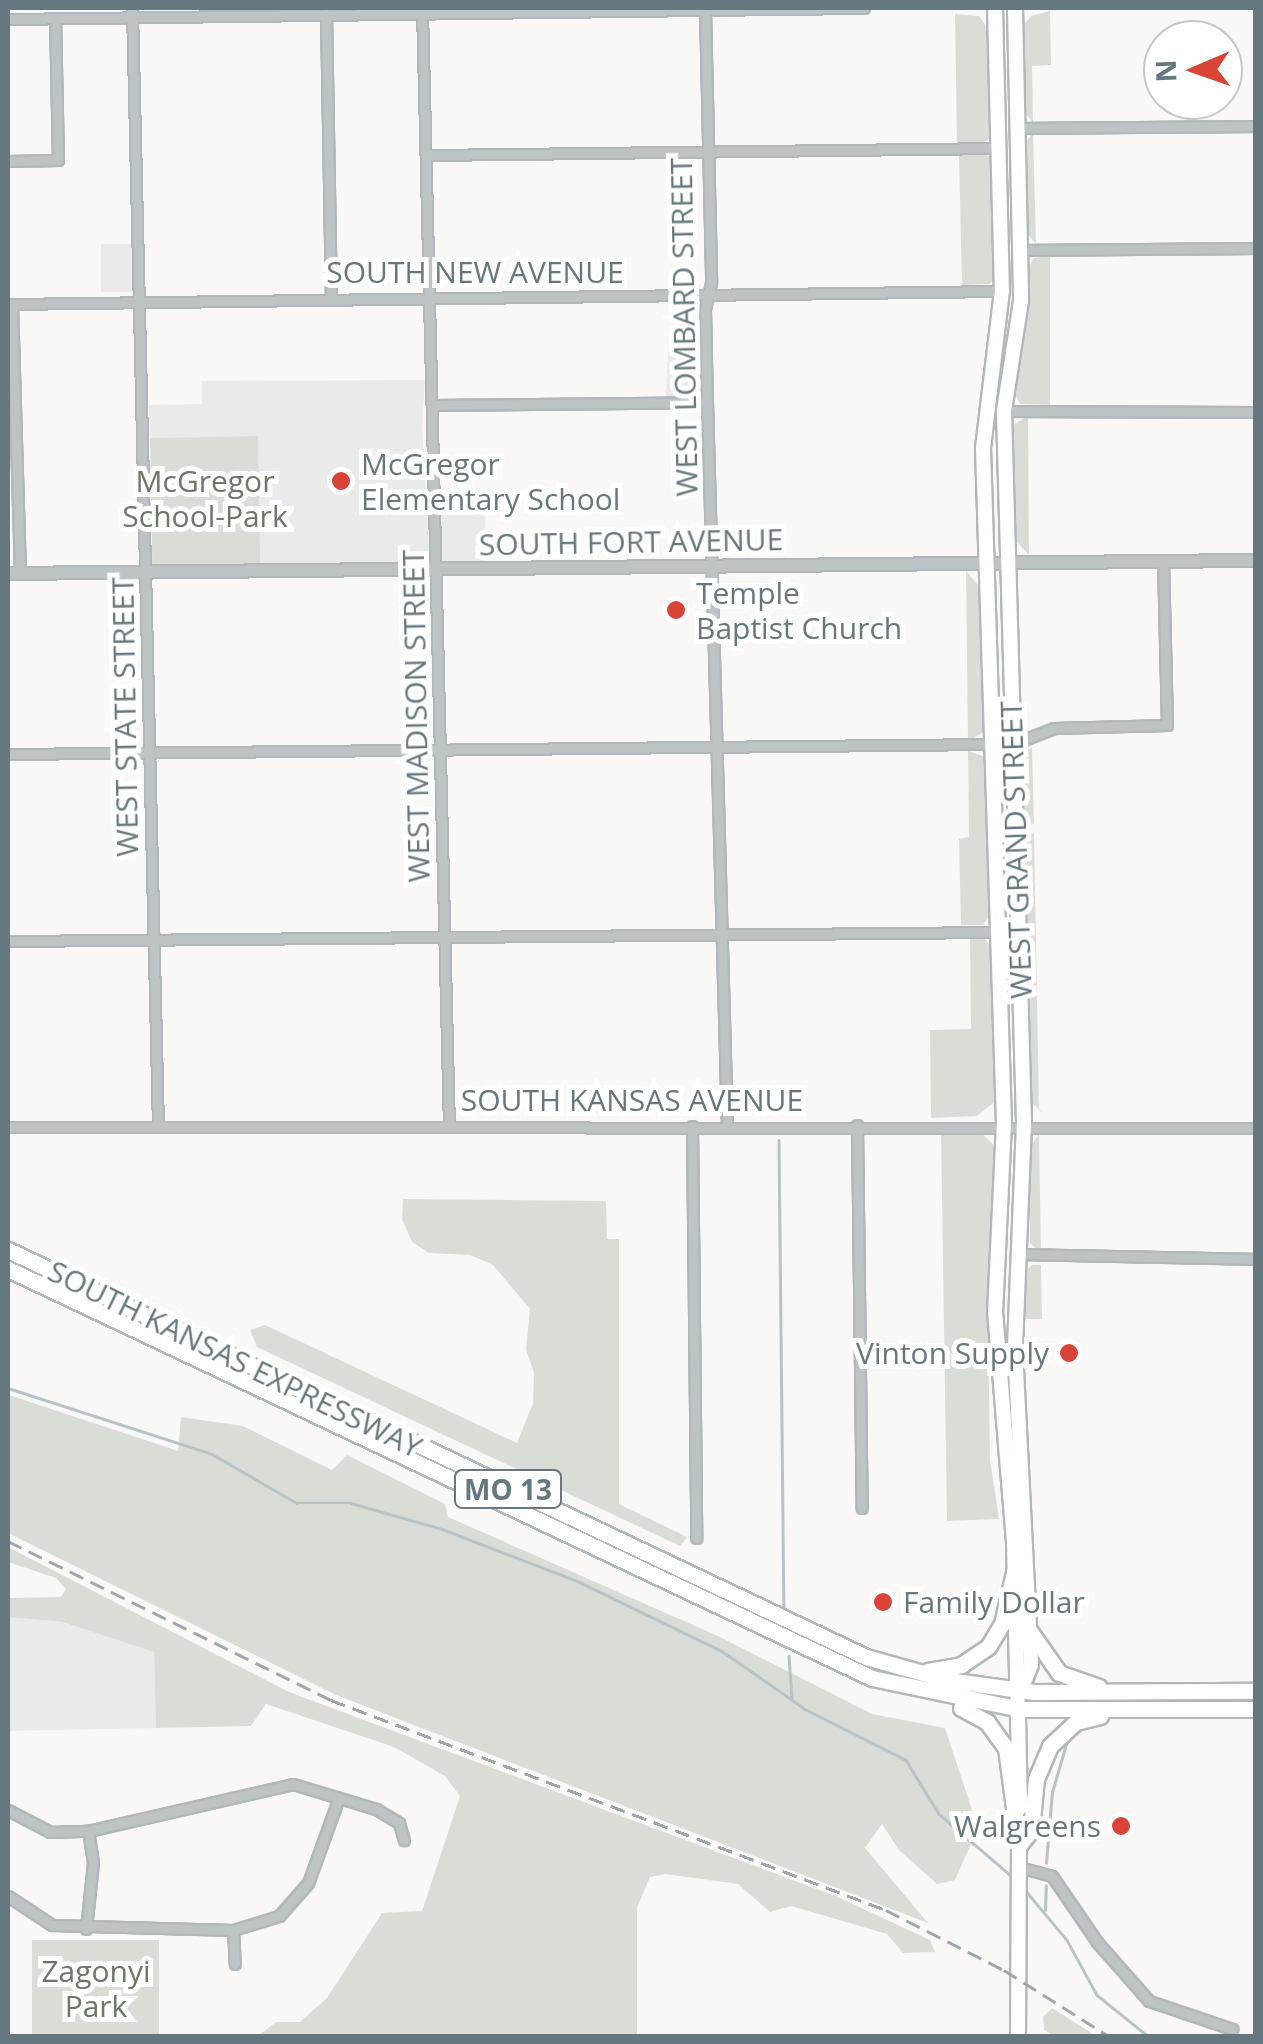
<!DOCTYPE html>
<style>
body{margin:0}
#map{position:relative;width:1263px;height:2044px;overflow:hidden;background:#f9f8f6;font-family:"Open Sans",sans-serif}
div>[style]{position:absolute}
.built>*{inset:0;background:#eaeaea;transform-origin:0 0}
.green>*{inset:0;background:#daddd6;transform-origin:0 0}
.stream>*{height:2.5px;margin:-1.25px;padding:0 1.25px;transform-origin:1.25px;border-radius:1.25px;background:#b7c4c7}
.roads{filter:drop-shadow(2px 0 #b1b8bb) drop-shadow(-2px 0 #b1b8bb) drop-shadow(0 2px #b1b8bb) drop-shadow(0 -2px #b1b8bb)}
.minor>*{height:9px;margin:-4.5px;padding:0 4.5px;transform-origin:4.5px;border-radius:4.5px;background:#bec4c6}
.tertiary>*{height:11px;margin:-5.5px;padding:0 5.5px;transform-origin:5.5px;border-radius:5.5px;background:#bec4c6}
.secondary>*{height:14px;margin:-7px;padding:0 7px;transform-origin:7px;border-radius:7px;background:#fff}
.primary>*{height:15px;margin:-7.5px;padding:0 7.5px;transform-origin:7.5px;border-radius:7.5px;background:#fff}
.rail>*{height:2.5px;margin-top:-1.25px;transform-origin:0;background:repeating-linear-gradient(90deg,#9ea7ab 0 15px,transparent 0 23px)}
.dots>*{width:28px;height:28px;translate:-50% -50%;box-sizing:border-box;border:5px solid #fff;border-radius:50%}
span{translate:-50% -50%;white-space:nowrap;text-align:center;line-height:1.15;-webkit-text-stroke:10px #fff;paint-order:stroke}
.shield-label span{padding:2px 8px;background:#fff;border:2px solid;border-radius:8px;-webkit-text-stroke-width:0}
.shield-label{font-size:28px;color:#66787f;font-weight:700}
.street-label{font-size:30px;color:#66787f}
.poi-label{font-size:30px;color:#66787f}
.left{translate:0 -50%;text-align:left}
.right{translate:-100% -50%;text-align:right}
.park-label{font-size:30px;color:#6a7864}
.frame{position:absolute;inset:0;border:10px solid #66787f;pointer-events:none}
.north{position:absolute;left:1143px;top:20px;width:100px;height:100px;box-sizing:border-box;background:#fff;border:2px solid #c2c9cc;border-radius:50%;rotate:268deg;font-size:28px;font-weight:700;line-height:40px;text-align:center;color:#66787f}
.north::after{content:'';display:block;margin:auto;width:35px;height:45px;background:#d94436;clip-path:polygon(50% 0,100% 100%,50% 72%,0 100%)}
</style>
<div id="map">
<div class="built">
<div style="left:132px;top:244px;width:48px;height:31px;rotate:90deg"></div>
<div style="left:700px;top:354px;width:44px;height:32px;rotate:93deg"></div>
<div style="clip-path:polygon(425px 380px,422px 426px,430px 560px,425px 563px,260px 565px,258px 436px,150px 438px,149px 405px,202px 404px,202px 381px)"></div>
<div style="left:485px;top:511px;width:52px;height:44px;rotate:89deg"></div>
<div style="clip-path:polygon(8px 1617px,62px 1622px,154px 1652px,156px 1728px,8px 1731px)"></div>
</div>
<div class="green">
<div style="clip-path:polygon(1050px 11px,1051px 65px,1032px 66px,1033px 123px,1023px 110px,1023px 26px,1031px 16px)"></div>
<div style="clip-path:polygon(955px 14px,979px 16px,990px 32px,992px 136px,983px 144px,957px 145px)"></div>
<div style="clip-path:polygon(1033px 132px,1036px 244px,1026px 232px,1024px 146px)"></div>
<div style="clip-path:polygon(959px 154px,986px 154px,994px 163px,996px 278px,989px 284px,962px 285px)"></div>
<div style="clip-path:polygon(1050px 255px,1050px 405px,1020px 404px,1012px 388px,1028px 268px,1034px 258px)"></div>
<div style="clip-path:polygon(1028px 416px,1029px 555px,1013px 538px,1010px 427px)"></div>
<div style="left:258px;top:436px;width:129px;height:108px;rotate:89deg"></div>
<div style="clip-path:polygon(966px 571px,983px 591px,986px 730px,974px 738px,968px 738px)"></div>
<div style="clip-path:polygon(1032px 748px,1034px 824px,1021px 820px,1020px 752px)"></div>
<div style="clip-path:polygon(968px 751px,986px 757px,992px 912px,983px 925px,961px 925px,959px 839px,969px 837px)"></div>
<div style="clip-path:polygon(1026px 834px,1034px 834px,1039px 1108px,1044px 1114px,1029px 1100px,1024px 981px,1033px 952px,1023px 914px)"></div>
<div style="clip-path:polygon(970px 938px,985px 939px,993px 949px,996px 1101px,977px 1116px,931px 1118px,930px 1030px,971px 1029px)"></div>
<div style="clip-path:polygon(941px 1131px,981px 1133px,997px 1148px,988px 1318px,990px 1460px,999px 1519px,947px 1521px)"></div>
<div style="clip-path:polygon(1039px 1134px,1041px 1253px,1030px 1243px,1029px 1149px)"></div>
<div style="clip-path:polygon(403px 1199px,606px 1201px,607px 1239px,619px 1239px,619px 1504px,687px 1537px,680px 1546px,257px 1347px,250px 1330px,265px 1325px,517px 1443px,533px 1403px,534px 1373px,526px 1350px,530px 1309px,493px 1265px,470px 1255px,429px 1253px,412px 1242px,402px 1219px)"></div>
<div style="clip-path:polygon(1032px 1265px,1041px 1265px,1042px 1319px,1021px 1319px,1024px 1273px)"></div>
<div style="clip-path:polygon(9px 1395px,178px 1451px,181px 1417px,243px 1426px,332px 1470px,347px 1455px,445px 1504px,448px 1517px,718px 1636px,872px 1714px,945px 1728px,978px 1828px,955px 1880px,937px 1884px,899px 1850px,882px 1824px,865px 1848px,928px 1923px,336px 1695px,8px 1533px)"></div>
<div style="clip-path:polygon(8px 1547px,289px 1692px,838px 1897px,930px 1940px,935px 1952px,903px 1953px,887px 1934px,791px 1906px,770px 1912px,738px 1884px,665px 1874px,650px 1877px,637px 1908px,637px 2036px,258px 2036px,276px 2022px,300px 2022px,327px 1998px,382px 1913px,422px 1911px,460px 1796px,445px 1776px,394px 1747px,266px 1704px,251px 1726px,156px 1728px,154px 1652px,62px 1622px,8px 1617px,8px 1598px,61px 1597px,66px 1589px,56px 1578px,8px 1562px)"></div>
<div style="left:159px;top:1940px;width:96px;height:127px;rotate:90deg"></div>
<div style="clip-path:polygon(1052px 2008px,1096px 2036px,1054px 2036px,1044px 2030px,1043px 2017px)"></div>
</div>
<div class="stream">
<div style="left:779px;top:1140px;width:471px;rotate:89.4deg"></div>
<div style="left:8px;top:1388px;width:214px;rotate:17.9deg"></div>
<div style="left:212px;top:1454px;width:98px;rotate:30deg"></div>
<div style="left:297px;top:1503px;width:54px"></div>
<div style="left:351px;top:1503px;width:95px;rotate:15.9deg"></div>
<div style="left:442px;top:1529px;width:142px;rotate:21deg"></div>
<div style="left:575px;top:1580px;width:163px;rotate:25.8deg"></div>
<div style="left:722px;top:1651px;width:101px;rotate:34.9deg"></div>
<div style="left:805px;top:1709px;width:113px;rotate:26.8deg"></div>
<div style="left:906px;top:1760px;width:63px;rotate:58.6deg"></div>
<div style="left:939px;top:1814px;width:99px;rotate:40.5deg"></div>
<div style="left:789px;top:1656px;width:43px;rotate:86deg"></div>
<div style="left:1046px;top:1863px;width:71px;rotate:-85.2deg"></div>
<div style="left:1052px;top:1792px;width:53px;rotate:-73.6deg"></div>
<div style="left:1026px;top:1891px;width:64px;rotate:50.1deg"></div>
<div style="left:1067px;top:1940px;width:63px;rotate:61.4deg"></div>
<div style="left:1097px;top:1995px;width:65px;rotate:38.8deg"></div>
<div style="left:1045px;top:1910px;width:24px;rotate:-88deg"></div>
</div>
<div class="roads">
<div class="minor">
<div style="left:132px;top:8px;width:1118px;rotate:88.67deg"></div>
<div style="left:422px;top:8px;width:1117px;rotate:88.62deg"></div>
<div style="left:705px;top:9px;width:274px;rotate:88.7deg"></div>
<div style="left:711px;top:283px;width:27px;rotate:103deg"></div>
<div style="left:705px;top:309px;width:93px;rotate:88.8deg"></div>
<div style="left:707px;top:402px;width:723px;rotate:88.42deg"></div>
<div style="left:326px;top:14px;width:284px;rotate:89deg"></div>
<div style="left:8px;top:19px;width:856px;rotate:-0.74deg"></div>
<div style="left:1018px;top:128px;width:238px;rotate:-0.5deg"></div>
<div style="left:429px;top:155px;width:570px;rotate:-0.7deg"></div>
<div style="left:8px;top:161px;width:50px;rotate:-1.1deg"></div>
<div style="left:58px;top:160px;width:140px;rotate:-91.2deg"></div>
<div style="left:1022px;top:250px;width:234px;rotate:-0.5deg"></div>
<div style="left:8px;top:304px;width:994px;rotate:-0.75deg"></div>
<div style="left:12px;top:304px;width:269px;rotate:88.3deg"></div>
<div style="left:434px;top:405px;width:273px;rotate:-0.6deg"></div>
<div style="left:1004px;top:411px;width:252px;rotate:0.2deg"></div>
<div style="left:1013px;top:744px;width:44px;rotate:-21.3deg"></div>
<div style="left:1054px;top:728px;width:113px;rotate:-1.5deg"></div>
<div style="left:1167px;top:725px;width:165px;rotate:-91.4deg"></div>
<div style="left:8px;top:754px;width:985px;rotate:-0.58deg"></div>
<div style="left:8px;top:941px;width:990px;rotate:-0.52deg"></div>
<div style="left:857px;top:1125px;width:383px;rotate:89.3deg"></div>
<div style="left:692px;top:1126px;width:412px;rotate:89.4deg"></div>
<div style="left:8px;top:1127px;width:1248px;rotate:0.05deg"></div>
<div style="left:1023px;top:1254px;width:233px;rotate:1.2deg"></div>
<div style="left:8px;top:1810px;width:47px;rotate:27.6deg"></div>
<div style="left:50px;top:1832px;width:38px;rotate:-2deg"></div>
<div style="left:88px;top:1831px;width:210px;rotate:-12.9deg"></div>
<div style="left:293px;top:1784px;width:87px;rotate:16.8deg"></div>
<div style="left:376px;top:1809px;width:27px;rotate:31deg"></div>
<div style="left:399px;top:1823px;width:18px;rotate:74deg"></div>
<div style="left:1019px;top:1867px;width:34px;rotate:15deg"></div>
<div style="left:1052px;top:1876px;width:80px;rotate:55.7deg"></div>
<div style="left:1097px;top:1942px;width:79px;rotate:48.6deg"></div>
<div style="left:1149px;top:2001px;width:88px;rotate:18.6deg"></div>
<div style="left:8px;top:1896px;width:53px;rotate:33.4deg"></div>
<div style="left:52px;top:1925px;width:181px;rotate:1.6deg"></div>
<div style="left:233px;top:1930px;width:48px;rotate:-16.9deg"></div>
<div style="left:279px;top:1916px;width:44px;rotate:-48.7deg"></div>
<div style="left:308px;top:1883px;width:88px;rotate:-70.1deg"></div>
<div style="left:86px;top:1929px;width:67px;rotate:-84deg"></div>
<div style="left:93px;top:1862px;width:31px;rotate:-99deg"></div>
<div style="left:233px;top:1930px;width:34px;rotate:87deg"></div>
</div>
<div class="tertiary">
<div style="left:8px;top:573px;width:1248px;rotate:-0.6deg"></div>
</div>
<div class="secondary">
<div style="left:995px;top:8px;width:283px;rotate:88.6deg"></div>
<div style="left:1002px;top:291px;width:158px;rotate:96.9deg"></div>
<div style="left:983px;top:448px;width:675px;rotate:88.22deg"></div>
<div style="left:1004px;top:1123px;width:188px;rotate:92.7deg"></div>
<div style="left:995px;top:1311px;width:232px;rotate:85.3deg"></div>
<div style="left:1014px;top:1542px;width:266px;rotate:88.7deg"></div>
<div style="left:1015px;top:8px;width:293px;rotate:88.8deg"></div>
<div style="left:1021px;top:301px;width:111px;rotate:98.8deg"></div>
<div style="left:1004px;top:411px;width:712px;rotate:88.39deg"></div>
<div style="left:1024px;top:1123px;width:227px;rotate:92.3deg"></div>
<div style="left:1015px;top:1350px;width:315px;rotate:87.1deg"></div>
<div style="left:1031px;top:1665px;width:27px;rotate:112deg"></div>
<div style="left:1018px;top:2036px;width:201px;rotate:-89.7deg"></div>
</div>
<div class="primary">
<div style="left:8px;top:1250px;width:950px;rotate:25.38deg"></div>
<div style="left:866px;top:1657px;width:85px;rotate:15.7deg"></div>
<div style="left:948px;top:1680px;width:87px;rotate:7.9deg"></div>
<div style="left:1034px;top:1692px;width:222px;rotate:-0.3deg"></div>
<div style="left:8px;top:1269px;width:956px;rotate:25.33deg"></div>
<div style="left:872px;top:1678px;width:151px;rotate:11.8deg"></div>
<div style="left:1020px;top:1709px;width:236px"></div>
<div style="left:1029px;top:1630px;width:52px;rotate:55.1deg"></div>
<div style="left:1059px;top:1673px;width:42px;rotate:19.3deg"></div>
<div style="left:928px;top:1671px;width:34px;rotate:-10deg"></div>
<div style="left:961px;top:1665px;width:32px;rotate:-34deg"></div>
<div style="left:988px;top:1647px;width:27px;rotate:-59deg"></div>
<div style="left:1002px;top:1624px;width:57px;rotate:-76.9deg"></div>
<div style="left:961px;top:1708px;width:30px;rotate:28deg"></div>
<div style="left:987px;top:1722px;width:32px;rotate:54deg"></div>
<div style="left:1006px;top:1748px;width:98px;rotate:82.4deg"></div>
<div style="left:1019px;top:1845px;width:19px;rotate:-51deg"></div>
<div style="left:1031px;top:1830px;width:51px;rotate:-84.4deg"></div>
<div style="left:1036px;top:1779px;width:36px;rotate:-67deg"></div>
<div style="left:1050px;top:1746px;width:35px;rotate:-43deg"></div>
<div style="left:1076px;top:1722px;width:25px;rotate:-14deg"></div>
</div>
</div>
<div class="rail">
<div style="left:8px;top:1541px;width:360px;rotate:26.2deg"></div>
<div style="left:331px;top:1700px;width:593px;rotate:20.73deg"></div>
<div style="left:886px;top:1910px;width:132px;rotate:27deg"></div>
<div style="left:1004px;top:1970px;width:124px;rotate:32.2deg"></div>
</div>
<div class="dots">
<div style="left:341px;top:481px;background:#d94436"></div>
<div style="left:676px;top:610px;background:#d94436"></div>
<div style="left:1069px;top:1353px;background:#d94436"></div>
<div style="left:883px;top:1602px;background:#d94436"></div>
<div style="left:1121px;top:1826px;background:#d94436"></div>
</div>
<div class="shield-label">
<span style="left:508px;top:1489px">MO 13</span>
</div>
<div class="street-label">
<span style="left:475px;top:272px">SOUTH NEW AVENUE</span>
<span style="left:684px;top:327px;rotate:-91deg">WEST LOMBARD STREET</span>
<span style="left:631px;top:542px;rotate:-1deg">SOUTH FORT AVENUE</span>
<span style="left:416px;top:716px;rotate:-91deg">WEST MADISON STREET</span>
<span style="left:125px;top:717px;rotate:-91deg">WEST STATE STREET</span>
<span style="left:1016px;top:850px;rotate:-92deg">WEST GRAND STREET</span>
<span style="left:632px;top:1100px">SOUTH KANSAS AVENUE</span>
<span style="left:235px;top:1359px;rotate:26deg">SOUTH KANSAS EXPRESSWAY</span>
</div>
<div class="poi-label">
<span class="left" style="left:361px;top:481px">McGregor<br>Elementary School</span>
<span class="left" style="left:696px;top:610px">Temple<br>Baptist Church</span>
<span class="right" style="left:1049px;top:1353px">Vinton Supply</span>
<span class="left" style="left:903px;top:1602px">Family Dollar</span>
<span class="right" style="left:1101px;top:1826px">Walgreens</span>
</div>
<div class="park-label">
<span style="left:205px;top:498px">McGregor<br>School-Park</span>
<span style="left:96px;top:1988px">Zagonyi<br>Park</span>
</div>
<div class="frame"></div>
<div class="north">N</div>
</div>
